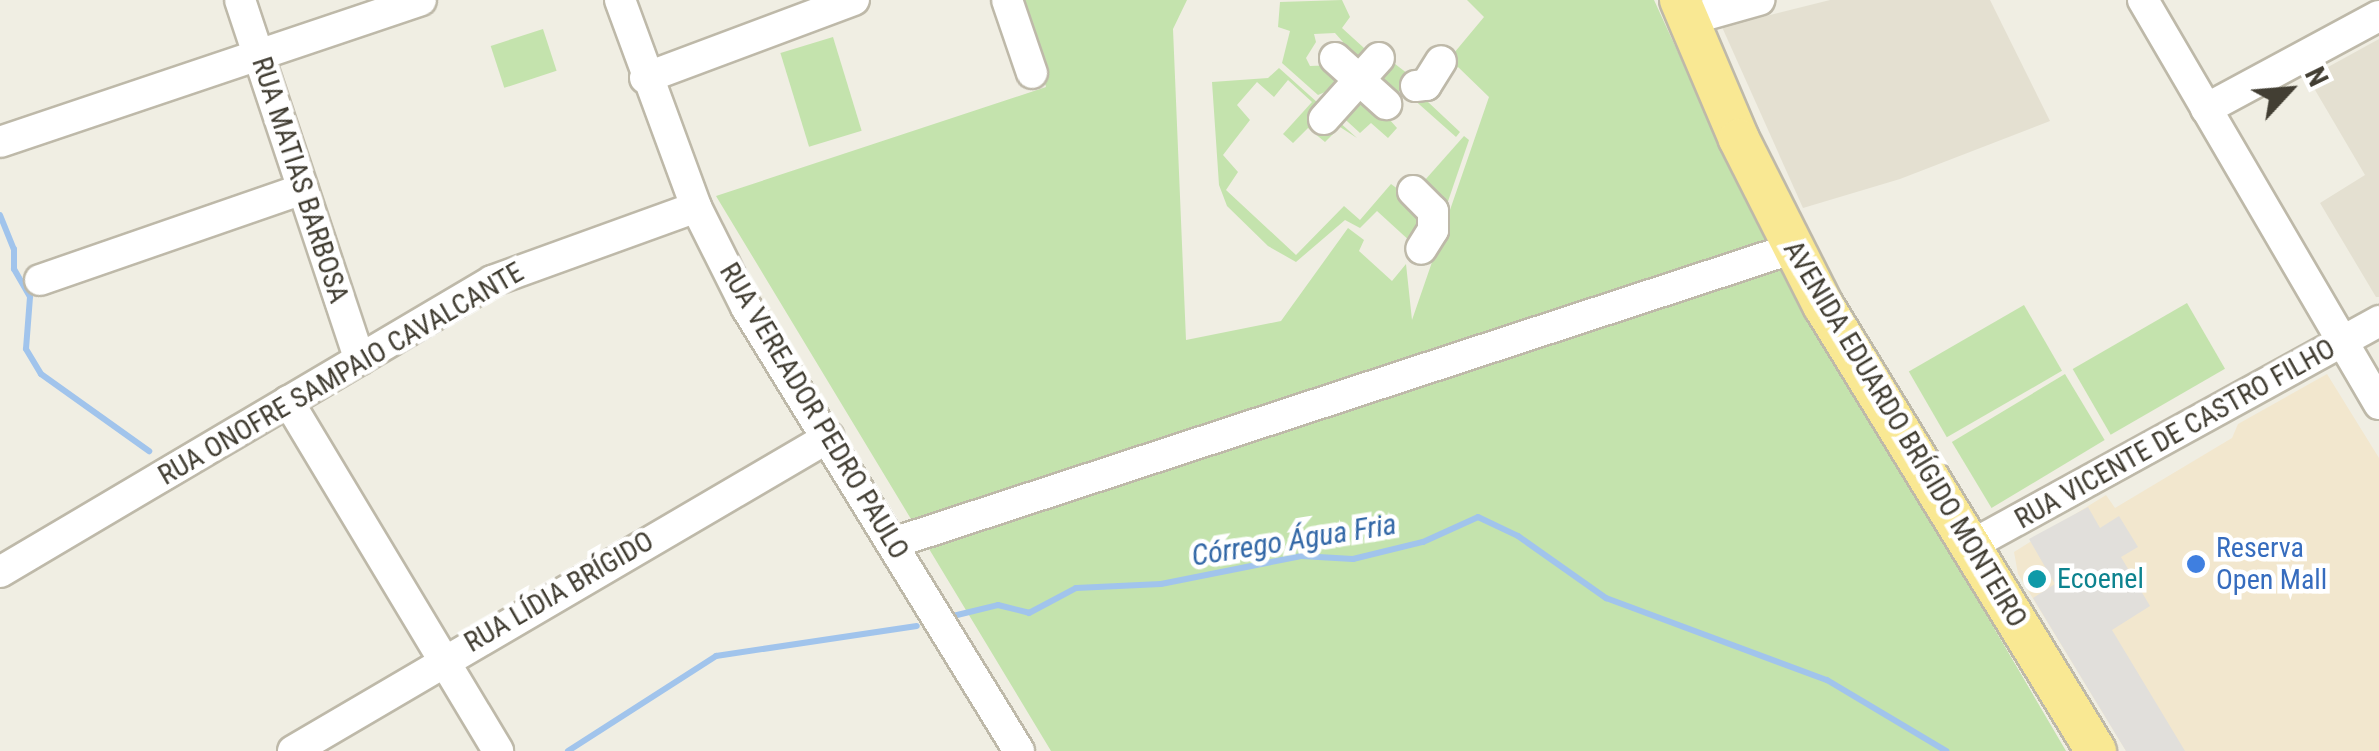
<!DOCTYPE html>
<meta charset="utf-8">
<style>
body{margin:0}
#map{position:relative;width:2379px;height:751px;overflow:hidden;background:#f0eee3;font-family:"Roboto Condensed",sans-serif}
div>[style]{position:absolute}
.residential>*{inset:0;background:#e4e0d1}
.commercial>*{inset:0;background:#f2e7ce}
.green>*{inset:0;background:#c4e3ad;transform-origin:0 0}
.parking>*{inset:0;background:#e1dfdb}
.stream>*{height:6px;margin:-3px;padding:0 3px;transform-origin:3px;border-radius:3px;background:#a1c4ec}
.roads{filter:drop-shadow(2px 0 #beb9a9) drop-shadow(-2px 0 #beb9a9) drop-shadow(0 2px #beb9a9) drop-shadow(0 -2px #beb9a9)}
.minor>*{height:30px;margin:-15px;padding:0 15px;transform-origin:15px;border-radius:15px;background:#fff}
.major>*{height:40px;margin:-20px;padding:0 20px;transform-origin:20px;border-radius:20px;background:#f9e893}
.dots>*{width:28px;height:28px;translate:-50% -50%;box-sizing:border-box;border:5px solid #fff;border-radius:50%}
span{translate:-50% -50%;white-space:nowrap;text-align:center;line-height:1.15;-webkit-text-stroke:9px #fff;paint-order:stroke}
.street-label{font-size:28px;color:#423e33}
.shop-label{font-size:28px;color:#366cbe}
.left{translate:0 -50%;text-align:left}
.culture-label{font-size:28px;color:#0d838f}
.water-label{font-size:30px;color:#3368a7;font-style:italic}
.north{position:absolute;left:2239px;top:40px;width:100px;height:100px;-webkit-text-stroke:8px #fff;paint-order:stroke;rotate:64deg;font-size:28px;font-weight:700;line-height:40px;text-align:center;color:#423e33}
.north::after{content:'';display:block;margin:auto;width:35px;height:45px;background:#423e33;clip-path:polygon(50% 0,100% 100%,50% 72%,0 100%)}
</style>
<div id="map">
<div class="residential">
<div style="clip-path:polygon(1830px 0,1990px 0,2050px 121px,1900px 179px,1803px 208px,1722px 27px)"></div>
<div style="clip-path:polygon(2379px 39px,2379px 297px,2376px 297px,2320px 203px,2365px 175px,2308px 78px)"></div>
</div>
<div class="commercial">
<div style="clip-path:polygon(2327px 374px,2379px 458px,2379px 751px,2126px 751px,2018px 574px,2014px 552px,2106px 495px,2115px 508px,2232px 438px,2238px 424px)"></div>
</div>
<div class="green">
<div style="clip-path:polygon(1024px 0,1187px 0,1173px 29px,1186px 340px,1281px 321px,1348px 228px,1364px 240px,1359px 251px,1392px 281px,1406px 264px,1412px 320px,1489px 97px,1458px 67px,1436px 90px,1429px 83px,1484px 17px,1467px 0,1654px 0,1755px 220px,2066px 751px,1051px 751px,716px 196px,1046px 87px)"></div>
<div style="clip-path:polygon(1342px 0,1350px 17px,1342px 28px,1375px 58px,1359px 77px,1339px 59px,1343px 42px,1335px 33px,1314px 34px,1316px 42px,1306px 58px,1310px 66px,1335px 65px,1354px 80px,1318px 95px,1282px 63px,1290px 31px,1278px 27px,1280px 2px)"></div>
<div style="left:543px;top:29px;width:44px;height:55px;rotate:72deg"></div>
<div style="left:833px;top:37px;width:98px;height:55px;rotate:73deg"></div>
<div style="clip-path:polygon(1386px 57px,1434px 94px,1428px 102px,1460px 132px,1456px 137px,1402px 89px,1388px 102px,1365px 81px)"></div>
<div style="clip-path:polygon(1279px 68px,1357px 138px,1340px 127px,1325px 142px,1308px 128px,1293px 143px,1283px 134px,1312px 102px,1288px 80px,1274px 97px,1257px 82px,1237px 105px,1250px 120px,1223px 155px,1238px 172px,1226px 190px,1296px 255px,1344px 206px,1360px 220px,1391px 184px,1428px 211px,1412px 243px,1377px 211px,1360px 228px,1345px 220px,1296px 262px,1268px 246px,1227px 206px,1219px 185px,1212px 82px,1268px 78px)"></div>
<div style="clip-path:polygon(1359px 85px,1397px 128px,1388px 138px,1371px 123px,1360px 133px,1336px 111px)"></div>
<div style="clip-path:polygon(1464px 136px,1469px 140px,1444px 213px,1417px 189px)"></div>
<div style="left:2187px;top:303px;width:76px;height:132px;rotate:60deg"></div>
<div style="left:2024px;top:305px;width:76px;height:133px;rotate:60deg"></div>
<div style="left:2065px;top:374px;width:77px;height:132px;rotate:59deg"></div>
</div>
<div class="parking">
<div style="clip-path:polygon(2088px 507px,2100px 528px,2119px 516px,2138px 547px,2121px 557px,2150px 606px,2112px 630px,2185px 751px,2126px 751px,2033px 598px,2055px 584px,2029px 539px)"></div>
</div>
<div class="stream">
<div style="left:0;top:215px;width:37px;rotate:68deg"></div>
<div style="left:14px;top:249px;width:20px;rotate:90deg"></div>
<div style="left:14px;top:269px;width:32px;rotate:60deg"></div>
<div style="left:30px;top:297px;width:52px;rotate:94.4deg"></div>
<div style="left:26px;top:349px;width:29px;rotate:59deg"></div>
<div style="left:41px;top:374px;width:133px;rotate:35.5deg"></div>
<div style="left:953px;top:616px;width:46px;rotate:-13.7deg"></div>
<div style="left:998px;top:605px;width:32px;rotate:14deg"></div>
<div style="left:1029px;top:613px;width:53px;rotate:-28deg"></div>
<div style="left:1076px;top:588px;width:85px;rotate:-2.7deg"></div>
<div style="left:1161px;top:584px;width:143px;rotate:-11.3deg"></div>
<div style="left:1301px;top:556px;width:52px;rotate:3.3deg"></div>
<div style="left:1353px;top:559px;width:72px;rotate:-13.7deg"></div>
<div style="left:1423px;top:542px;width:60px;rotate:-24.4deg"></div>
<div style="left:1478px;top:517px;width:44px;rotate:25.4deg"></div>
<div style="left:1518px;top:536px;width:108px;rotate:35.2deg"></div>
<div style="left:1606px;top:598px;width:236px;rotate:20.4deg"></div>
<div style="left:1827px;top:680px;width:139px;rotate:30.8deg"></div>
<div style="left:568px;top:751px;width:176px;rotate:-32.7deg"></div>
<div style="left:716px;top:656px;width:203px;rotate:-8.5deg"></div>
</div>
<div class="roads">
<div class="minor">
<div style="left:240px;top:0;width:379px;rotate:71.6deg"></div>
<div style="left:620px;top:0;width:221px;rotate:69.8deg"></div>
<div style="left:696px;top:207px;width:112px;rotate:63.4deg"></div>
<div style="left:746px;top:307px;width:521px;rotate:58.41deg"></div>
<div style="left:1007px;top:0;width:77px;rotate:71.1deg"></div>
<div style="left:2143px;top:0;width:468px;rotate:59.7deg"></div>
<div style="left:1691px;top:19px;width:71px;rotate:-15.6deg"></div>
<div style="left:1335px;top:58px;width:69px;rotate:42deg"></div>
<div style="left:645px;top:78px;width:223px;rotate:-20.5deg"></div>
<div style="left:1416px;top:86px;width:10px;rotate:-6deg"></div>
<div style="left:1426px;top:85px;width:28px;rotate:-58deg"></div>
<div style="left:2206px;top:109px;width:196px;rotate:-28.3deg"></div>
<div style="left:1324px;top:119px;width:82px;rotate:-48deg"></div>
<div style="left:0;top:142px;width:444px;rotate:-18.6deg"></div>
<div style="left:1413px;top:191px;width:28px;rotate:45deg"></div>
<div style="left:1433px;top:211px;width:19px;rotate:90deg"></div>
<div style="left:1433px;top:230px;width:22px;rotate:122deg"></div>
<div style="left:40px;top:280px;width:278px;rotate:-19.1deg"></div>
<div style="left:288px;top:401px;width:408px;rotate:59deg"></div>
<div style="left:893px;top:543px;width:948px;rotate:-18.13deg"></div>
<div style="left:1970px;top:546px;width:467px;rotate:-28.8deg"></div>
<div style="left:0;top:572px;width:572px;rotate:-30.6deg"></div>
<div style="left:492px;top:281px;width:217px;rotate:-19.9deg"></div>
<div style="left:293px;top:751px;width:621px;rotate:-30.36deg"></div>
</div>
<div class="major">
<div style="left:1680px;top:0;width:151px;rotate:67deg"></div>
<div style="left:1739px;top:139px;width:186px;rotate:63.2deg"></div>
<div style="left:1823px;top:305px;width:523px;rotate:58.53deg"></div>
</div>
</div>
<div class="dots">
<div style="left:2196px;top:564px;background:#3f7fe0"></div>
<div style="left:2037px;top:579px;background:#0f9aa8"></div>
</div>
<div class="street-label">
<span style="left:300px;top:180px;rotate:72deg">RUA MATIAS BARBOSA</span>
<span style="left:341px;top:374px;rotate:-30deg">RUA ONOFRE SAMPAIO CAVALCANTE</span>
<span style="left:814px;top:411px;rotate:59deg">RUA VEREADOR PEDRO PAULO</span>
<span style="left:1905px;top:434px;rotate:59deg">AVENIDA EDUARDO BRÍGIDO MONTEIRO</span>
<span style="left:2175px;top:434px;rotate:-29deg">RUA VICENTE DE CASTRO FILHO</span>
<span style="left:559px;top:592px;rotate:-30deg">RUA LÍDIA BRÍGIDO</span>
</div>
<div class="shop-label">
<span class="left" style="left:2216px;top:564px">Reserva<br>Open Mall</span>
</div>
<div class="culture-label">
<span class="left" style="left:2057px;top:579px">Ecoenel</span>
</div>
<div class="water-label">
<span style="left:1294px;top:540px;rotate:-9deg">Córrego Água Fria</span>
</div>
<div class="north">N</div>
</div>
